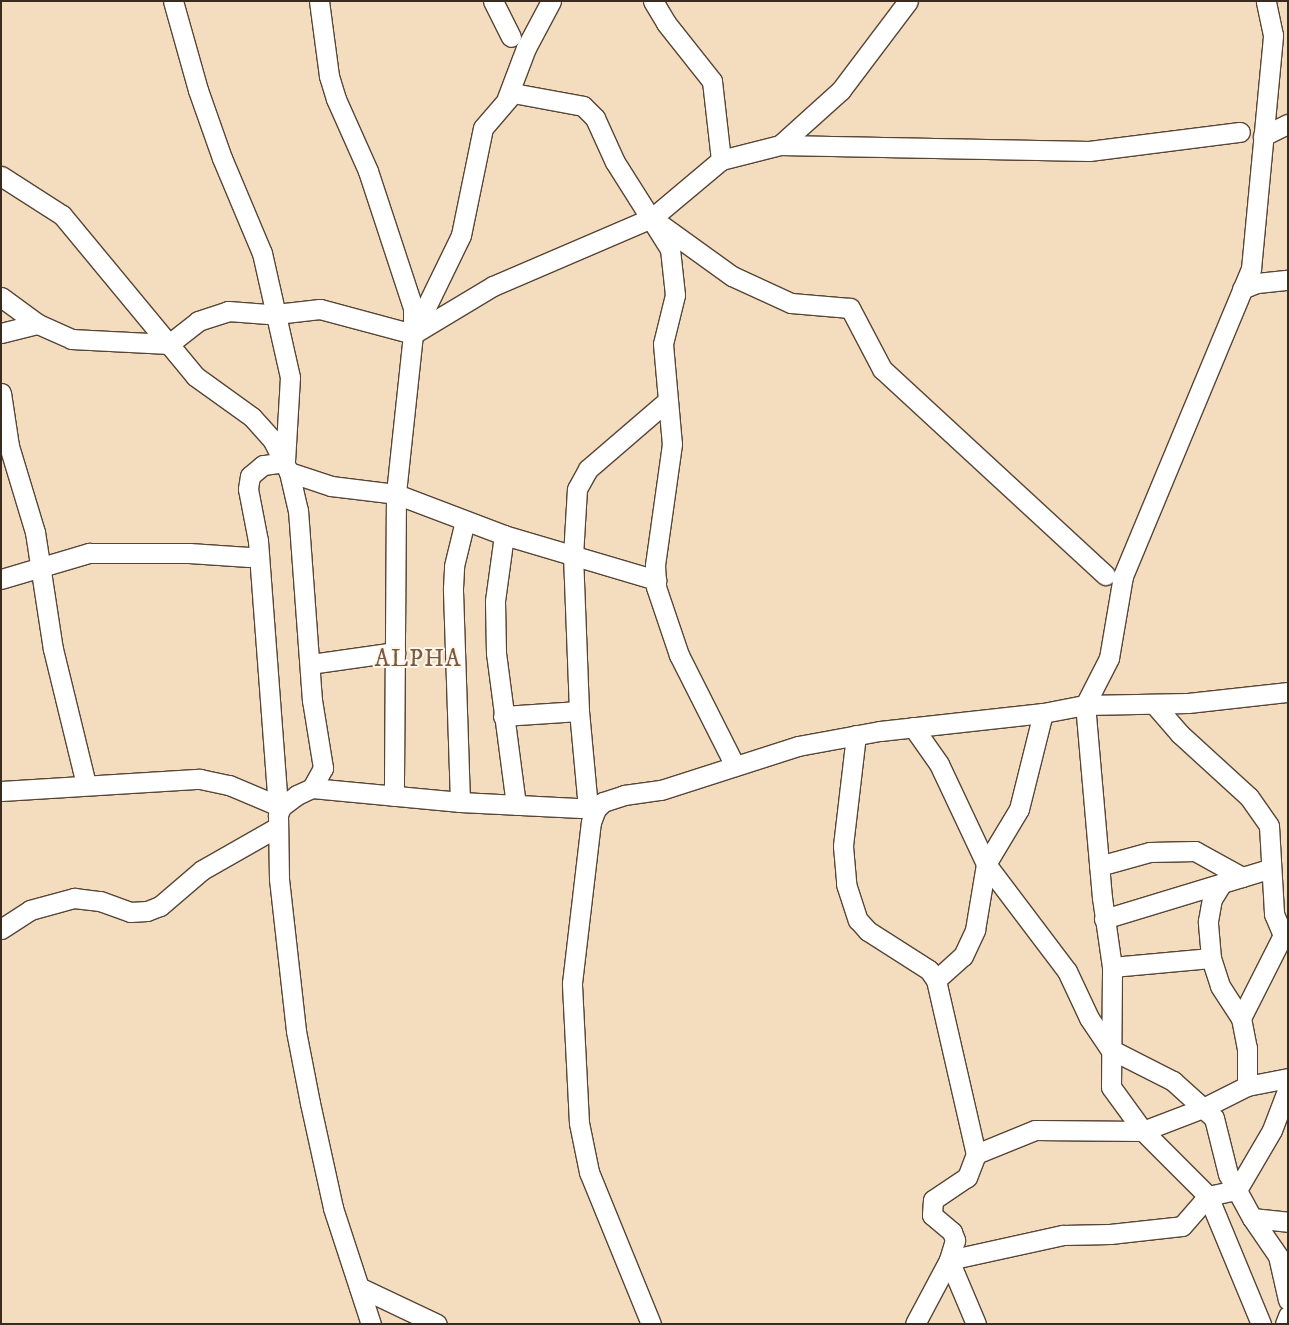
<!DOCTYPE html>
<style>
body{margin:0}
#map{position:relative;width:1289px;height:1325px;overflow:hidden;background:#f3ddbe;font-family:"IM FELL DW Pica",serif}
div>[style]{position:absolute}
.roads{filter:drop-shadow(1px 0 #574536) drop-shadow(-1px 0 #574536) drop-shadow(0 1px #574536) drop-shadow(0 -1px #574536)}
.minor>*{height:19px;margin:-9.5px;padding:0 9.5px;transform-origin:9.5px;border-radius:9.5px;background:#fff}
span{translate:-50% -50%;white-space:nowrap;text-align:center;line-height:1.15;-webkit-text-stroke:4px #fbf7ec;paint-order:stroke}
.quarter-label{font-size:24px;color:#7c593f;letter-spacing:1px}
.frame{position:absolute;inset:0;border:2px solid #3b2a1e;pointer-events:none}
</style>
<div id="map">
<div class="roads">
<div class="minor">
<div style="left:173px;top:1px;width:92px;rotate:74.3deg"></div>
<div style="left:198px;top:90px;width:72px;rotate:70.6deg"></div>
<div style="left:222px;top:158px;width:103px;rotate:67.2deg"></div>
<div style="left:262px;top:253px;width:127px;rotate:77.3deg"></div>
<div style="left:290px;top:377px;width:85px;rotate:93.4deg"></div>
<div style="left:285px;top:462px;width:22px;rotate:172deg"></div>
<div style="left:263px;top:465px;width:17px;rotate:140deg"></div>
<div style="left:250px;top:476px;width:13px;rotate:99deg"></div>
<div style="left:248px;top:489px;width:53px;rotate:79.1deg"></div>
<div style="left:258px;top:541px;width:265px;rotate:85.7deg"></div>
<div style="left:319px;top:1px;width:76px;rotate:82.4deg"></div>
<div style="left:329px;top:76px;width:24px;rotate:73deg"></div>
<div style="left:336px;top:99px;width:79px;rotate:66deg"></div>
<div style="left:368px;top:171px;width:144px;rotate:71.8deg"></div>
<div style="left:413px;top:308px;width:26px;rotate:90deg"></div>
<div style="left:413px;top:334px;width:161px;rotate:96.1deg"></div>
<div style="left:396px;top:494px;width:302px;rotate:90.4deg"></div>
<div style="left:493px;top:1px;width:40px;rotate:63.4deg"></div>
<div style="left:653px;top:1px;width:26px;rotate:59deg"></div>
<div style="left:666px;top:23px;width:74px;rotate:51.6deg"></div>
<div style="left:712px;top:81px;width:80px;rotate:83.5deg"></div>
<div style="left:507px;top:98px;width:53px;rotate:-69.2deg"></div>
<div style="left:526px;top:48px;width:53px;rotate:-62deg"></div>
<div style="left:1263px;top:136px;width:28px;rotate:-26deg"></div>
<div style="left:780px;top:145px;width:82px;rotate:-42deg"></div>
<div style="left:841px;top:90px;width:111px;rotate:-53deg"></div>
<div style="left:1px;top:176px;width:72px;rotate:32.6deg"></div>
<div style="left:62px;top:215px;width:209px;rotate:50.4deg"></div>
<div style="left:195px;top:376px;width:70px;rotate:35.7deg"></div>
<div style="left:252px;top:417px;width:30px;rotate:48deg"></div>
<div style="left:272px;top:439px;width:37px;rotate:63deg"></div>
<div style="left:289px;top:472px;width:39px;rotate:77deg"></div>
<div style="left:298px;top:510px;width:191px;rotate:85.8deg"></div>
<div style="left:312px;top:700px;width:69px;rotate:80.8deg"></div>
<div style="left:323px;top:768px;width:23px;rotate:119deg"></div>
<div style="left:312px;top:788px;width:17px;rotate:155deg"></div>
<div style="left:297px;top:795px;width:20px;rotate:143deg"></div>
<div style="left:281px;top:807px;width:9px;rotate:111deg"></div>
<div style="left:278px;top:815px;width:64px;rotate:89.1deg"></div>
<div style="left:279px;top:879px;width:153px;rotate:83.6deg"></div>
<div style="left:296px;top:1031px;width:73px;rotate:79deg"></div>
<div style="left:310px;top:1103px;width:107px;rotate:77.6deg"></div>
<div style="left:333px;top:1208px;width:122px;rotate:71.9deg"></div>
<div style="left:657px;top:222px;width:92px;rotate:35.8deg"></div>
<div style="left:732px;top:276px;width:65px;rotate:24.6deg"></div>
<div style="left:791px;top:303px;width:59px;rotate:4.8deg"></div>
<div style="left:850px;top:308px;width:69px;rotate:62.3deg"></div>
<div style="left:882px;top:369px;width:304px;rotate:42.7deg"></div>
<div style="left:1242px;top:289px;width:16px;rotate:-22deg"></div>
<div style="left:1257px;top:283px;width:31px;rotate:-6deg"></div>
<div style="left:1px;top:297px;width:46px;rotate:36.1deg"></div>
<div style="left:38px;top:324px;width:36px;rotate:24deg"></div>
<div style="left:71px;top:339px;width:98px;rotate:2.9deg"></div>
<div style="left:169px;top:344px;width:37px;rotate:-38deg"></div>
<div style="left:198px;top:321px;width:32px;rotate:-18deg"></div>
<div style="left:228px;top:311px;width:40px;rotate:4.3deg"></div>
<div style="left:276px;top:314px;width:44px;rotate:-6.5deg"></div>
<div style="left:320px;top:309px;width:96px;rotate:15deg"></div>
<div style="left:413px;top:334px;width:93px;rotate:-31deg"></div>
<div style="left:493px;top:286px;width:173px;rotate:-23.2deg"></div>
<div style="left:652px;top:218px;width:90px;rotate:-40deg"></div>
<div style="left:721px;top:160px;width:61px;rotate:-14.3deg"></div>
<div style="left:780px;top:145px;width:309px;rotate:1.1deg"></div>
<div style="left:1089px;top:151px;width:152px;rotate:-7.2deg"></div>
<div style="left:1px;top:333px;width:38px;rotate:-14deg"></div>
<div style="left:413px;top:334px;width:110px;rotate:-64.1deg"></div>
<div style="left:461px;top:235px;width:109px;rotate:-78.4deg"></div>
<div style="left:483px;top:128px;width:46px;rotate:-49.4deg"></div>
<div style="left:513px;top:93px;width:71px;rotate:10.5deg"></div>
<div style="left:583px;top:106px;width:17px;rotate:45deg"></div>
<div style="left:595px;top:118px;width:48px;rotate:65.6deg"></div>
<div style="left:615px;top:162px;width:103px;rotate:57.7deg"></div>
<div style="left:670px;top:249px;width:46px;rotate:83.8deg"></div>
<div style="left:675px;top:295px;width:50px;rotate:103.8deg"></div>
<div style="left:663px;top:344px;width:100px;rotate:84.9deg"></div>
<div style="left:672px;top:444px;width:122px;rotate:98deg"></div>
<div style="left:655px;top:565px;width:22px;rotate:87deg"></div>
<div style="left:656px;top:587px;width:72px;rotate:71.3deg"></div>
<div style="left:679px;top:655px;width:124px;rotate:63.2deg"></div>
<div style="left:1px;top:393px;width:54px;rotate:81.4deg"></div>
<div style="left:9px;top:446px;width:90px;rotate:73.2deg"></div>
<div style="left:35px;top:532px;width:118px;rotate:81.3deg"></div>
<div style="left:53px;top:649px;width:139px;rotate:76.3deg"></div>
<div style="left:289px;top:472px;width:44px;rotate:18.4deg"></div>
<div style="left:331px;top:486px;width:65px;rotate:7deg"></div>
<div style="left:396px;top:494px;width:116px;rotate:20.8deg"></div>
<div style="left:504px;top:535px;width:159px;rotate:16.5deg"></div>
<div style="left:504px;top:535px;width:67px;rotate:97.8deg"></div>
<div style="left:495px;top:601px;width:52px;rotate:88.9deg"></div>
<div style="left:496px;top:653px;width:153px;rotate:82.5deg"></div>
<div style="left:1px;top:579px;width:92px;rotate:-16.5deg"></div>
<div style="left:89px;top:553px;width:100px"></div>
<div style="left:189px;top:553px;width:60px;rotate:3.8deg"></div>
<div style="left:310px;top:664px;width:86px;rotate:-8deg"></div>
<div style="left:1154px;top:704px;width:40px;rotate:49deg"></div>
<div style="left:1180px;top:734px;width:93px;rotate:42.4deg"></div>
<div style="left:1249px;top:797px;width:35px;rotate:55deg"></div>
<div style="left:1269px;top:826px;width:88px;rotate:86.7deg"></div>
<div style="left:1274px;top:914px;width:23px;rotate:67deg"></div>
<div style="left:1283px;top:935px;width:93px;rotate:116.8deg"></div>
<div style="left:1241px;top:1018px;width:31px;rotate:79deg"></div>
<div style="left:1247px;top:1048px;width:38px;rotate:90deg"></div>
<div style="left:1247px;top:1086px;width:49px;rotate:153.4deg"></div>
<div style="left:1203px;top:1108px;width:64px;rotate:159deg"></div>
<div style="left:1143px;top:1131px;width:54px;rotate:-126deg"></div>
<div style="left:1111px;top:1087px;width:120px;rotate:-89.5deg"></div>
<div style="left:1112px;top:967px;width:70px;rotate:-98.2deg"></div>
<div style="left:1102px;top:898px;width:194px;rotate:-95deg"></div>
<div style="left:1085px;top:705px;width:53px;rotate:-62.9deg"></div>
<div style="left:1109px;top:658px;width:83px;rotate:-80.3deg"></div>
<div style="left:1123px;top:576px;width:333px;rotate:-67.4deg"></div>
<div style="left:1251px;top:269px;width:235px;rotate:-84.6deg"></div>
<div style="left:1273px;top:35px;width:35px;rotate:-102deg"></div>
<div style="left:503px;top:716px;width:76px;rotate:-3.8deg"></div>
<div style="left:913px;top:727px;width:45px;rotate:54.9deg"></div>
<div style="left:939px;top:764px;width:110px;rotate:64.8deg"></div>
<div style="left:986px;top:864px;width:134px;rotate:52.9deg"></div>
<div style="left:1067px;top:971px;width:52px;rotate:64.9deg"></div>
<div style="left:1089px;top:1018px;width:37px;rotate:56deg"></div>
<div style="left:1110px;top:1049px;width:71px;rotate:26.9deg"></div>
<div style="left:1173px;top:1081px;width:55px;rotate:42.1deg"></div>
<div style="left:1214px;top:1118px;width:58px;rotate:76deg"></div>
<div style="left:1228px;top:1174px;width:50px;rotate:61.4deg"></div>
<div style="left:1252px;top:1218px;width:36px;rotate:6deg"></div>
<div style="left:856px;top:735px;width:112px;rotate:96.7deg"></div>
<div style="left:843px;top:846px;width:38px;rotate:85deg"></div>
<div style="left:846px;top:884px;width:38px;rotate:72deg"></div>
<div style="left:858px;top:920px;width:15px;rotate:48deg"></div>
<div style="left:868px;top:931px;width:72px;rotate:32.6deg"></div>
<div style="left:929px;top:970px;width:12px;rotate:55deg"></div>
<div style="left:936px;top:980px;width:179px;rotate:77.1deg"></div>
<div style="left:976px;top:1154px;width:25px;rotate:111deg"></div>
<div style="left:967px;top:1177px;width:41px;rotate:145.9deg"></div>
<div style="left:933px;top:1200px;width:15px;rotate:94deg"></div>
<div style="left:932px;top:1215px;width:26px;rotate:40deg"></div>
<div style="left:952px;top:1232px;width:9px;rotate:69deg"></div>
<div style="left:955px;top:1240px;width:21px;rotate:107deg"></div>
<div style="left:949px;top:1260px;width:72px;rotate:118deg"></div>
<div style="left:312px;top:788px;width:149px;rotate:5.4deg"></div>
<div style="left:460px;top:802px;width:136px;rotate:2.9deg"></div>
<div style="left:1px;top:791px;width:199px;rotate:-3.5deg"></div>
<div style="left:200px;top:779px;width:30px;rotate:12deg"></div>
<div style="left:229px;top:785px;width:56px;rotate:22.9deg"></div>
<div style="left:460px;top:802px;width:214px;rotate:-91.9deg"></div>
<div style="left:453px;top:588px;width:22px;rotate:-87deg"></div>
<div style="left:454px;top:566px;width:46px;rotate:-76.3deg"></div>
<div style="left:588px;top:808px;width:97px;rotate:-95.3deg"></div>
<div style="left:579px;top:711px;width:155px;rotate:-92.2deg"></div>
<div style="left:573px;top:556px;width:67px;rotate:-86.6deg"></div>
<div style="left:577px;top:489px;width:23px;rotate:-61deg"></div>
<div style="left:588px;top:469px;width:103px;rotate:-40.7deg"></div>
<div style="left:1099px;top:866px;width:53px;rotate:-15.4deg"></div>
<div style="left:1150px;top:852px;width:45px;rotate:-1.3deg"></div>
<div style="left:1195px;top:851px;width:54px;rotate:29deg"></div>
<div style="left:1104px;top:919px;width:172px;rotate:-16.9deg"></div>
<div style="left:1px;top:929px;width:35px;rotate:-33deg"></div>
<div style="left:30px;top:910px;width:46px;rotate:-15.3deg"></div>
<div style="left:74px;top:898px;width:26px;rotate:7deg"></div>
<div style="left:100px;top:901px;width:32px;rotate:20deg"></div>
<div style="left:130px;top:912px;width:17px;rotate:-3deg"></div>
<div style="left:147px;top:911px;width:14px;rotate:-21deg"></div>
<div style="left:160px;top:906px;width:55px;rotate:-40.6deg"></div>
<div style="left:202px;top:870px;width:85px;rotate:-29.6deg"></div>
<div style="left:1211px;top:958px;width:29px;rotate:72deg"></div>
<div style="left:1220px;top:986px;width:38px;rotate:57deg"></div>
<div style="left:1112px;top:967px;width:99px;rotate:-5.2deg"></div>
<div style="left:1211px;top:958px;width:37px;rotate:-95deg"></div>
<div style="left:1208px;top:921px;width:22px;rotate:-80deg"></div>
<div style="left:1212px;top:899px;width:19px;rotate:-58deg"></div>
<div style="left:936px;top:980px;width:36px;rotate:-42deg"></div>
<div style="left:963px;top:956px;width:29px;rotate:-65deg"></div>
<div style="left:975px;top:930px;width:67px;rotate:-80.5deg"></div>
<div style="left:986px;top:864px;width:64px;rotate:-59deg"></div>
<div style="left:1019px;top:809px;width:99px;rotate:-76deg"></div>
<div style="left:1247px;top:1086px;width:42px;rotate:-11deg"></div>
<div style="left:976px;top:1154px;width:64px;rotate:-22.1deg"></div>
<div style="left:1035px;top:1130px;width:108px;rotate:0.5deg"></div>
<div style="left:1143px;top:1131px;width:92px;rotate:45deg"></div>
<div style="left:1208px;top:1196px;width:139px;rotate:67.5deg"></div>
<div style="left:1252px;top:1218px;width:46px;rotate:55.6deg"></div>
<div style="left:1278px;top:1256px;width:45px;rotate:77.2deg"></div>
<div style="left:359px;top:1287px;width:86px;rotate:25.4deg"></div>
<div style="left:651px;top:1324px;width:164px;rotate:-112.2deg"></div>
<div style="left:589px;top:1172px;width:50px;rotate:-101.5deg"></div>
<div style="left:579px;top:1123px;width:140px;rotate:-92.9deg"></div>
<div style="left:572px;top:983px;width:162px;rotate:-83.3deg"></div>
<div style="left:591px;top:822px;width:14px;rotate:-69deg"></div>
<div style="left:596px;top:809px;width:10px;rotate:-45deg"></div>
<div style="left:603px;top:802px;width:22px;rotate:-18deg"></div>
<div style="left:624px;top:795px;width:37px;rotate:-8deg"></div>
<div style="left:661px;top:790px;width:144px;rotate:-17.8deg"></div>
<div style="left:798px;top:746px;width:83px;rotate:-10.4deg"></div>
<div style="left:880px;top:731px;width:164px;rotate:-6.3deg"></div>
<div style="left:1043px;top:713px;width:43px;rotate:-10.8deg"></div>
<div style="left:1085px;top:705px;width:103px;rotate:-1.1deg"></div>
<div style="left:1188px;top:703px;width:101px;rotate:-6.3deg"></div>
<div style="left:976px;top:1324px;width:69px;rotate:-112.9deg"></div>
<div style="left:949px;top:1260px;width:117px;rotate:-12.4deg"></div>
<div style="left:1063px;top:1235px;width:47px;rotate:-1.2deg"></div>
<div style="left:1110px;top:1234px;width:72px;rotate:-6.3deg"></div>
<div style="left:1182px;top:1226px;width:40px;rotate:-49deg"></div>
<div style="left:1208px;top:1196px;width:30px;rotate:-12deg"></div>
<div style="left:1237px;top:1190px;width:69px;rotate:-59.7deg"></div>
<div style="left:1272px;top:1130px;width:45px;rotate:-69.1deg"></div>
<div style="left:1285px;top:1324px;width:9px;rotate:-69deg"></div>
</div>
</div>
<div class="quarter-label">
<span style="left:418px;top:660px">ALPHA</span>
</div>
<div class="frame"></div>
</div>
